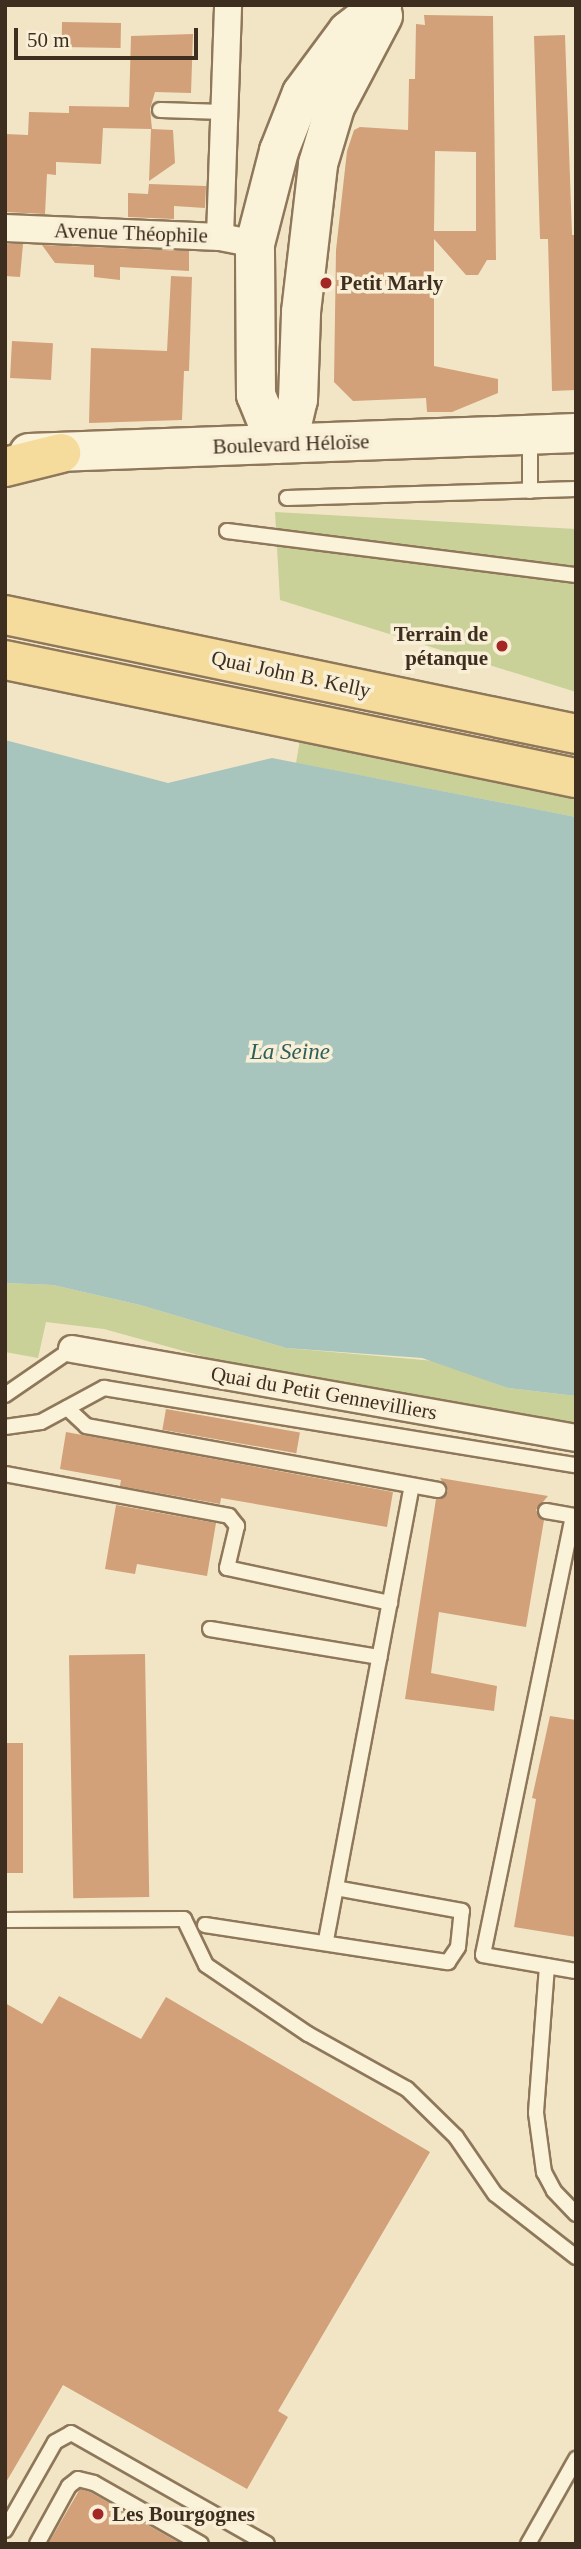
<!DOCTYPE html>
<meta charset="utf-8">
<style>
body{margin:0}
#map{position:relative;width:581px;height:2549px;overflow:hidden;background:#f1e5c6;font-family:Georgia,serif}
div>[style]{position:absolute}
.green>*{inset:0;background:#c9d198}
.water>*{inset:0;background:#a7c5bd}
.building>*{inset:0;background:#d2a079;transform-origin:0 0}
.roads{filter:drop-shadow(2px 0 #8f775a) drop-shadow(-2px 0 #8f775a) drop-shadow(0 2px #8f775a) drop-shadow(0 -2px #8f775a)}
.lane>*{height:14px;margin:-7px;padding:0 7px;transform-origin:7px;border-radius:7px;background:#fbf2da}
.street>*{height:26px;margin:-13px;padding:0 13px;transform-origin:13px;border-radius:13px;background:#fbf2da}
.secondary>*{height:38px;margin:-19px;padding:0 19px;transform-origin:19px;border-radius:19px;background:#fbf2da}
.primary>*{height:38px;margin:-19px;padding:0 19px;transform-origin:19px;border-radius:19px;background:#f6dc9c}
.dots>*{width:19px;height:19px;translate:-50% -50%;box-sizing:border-box;border:4px solid #f8efd6;border-radius:50%}
span{translate:-50% -50%;white-space:nowrap;text-align:center;line-height:1.15;-webkit-text-stroke:7px #f8efd6;paint-order:stroke}
.street-label{font-size:21px;color:#3e2e1f}
.poi-label{font-size:21px;color:#3e2e1f;font-weight:700}
.left{translate:0 -50%;text-align:left}
.right{translate:-100% -50%;text-align:right}
.water-label{font-size:23px;color:#2d5e5c;font-style:italic}
.frame{position:absolute;inset:0;border:7px solid #3e2e1f;pointer-events:none}
.scale{position:absolute;left:14px;top:28px;width:184px;height:32px;box-sizing:border-box;border:4px solid #3e2e1f;border-top:0;padding-left:9px;font-size:21px;line-height:24px;white-space:nowrap;color:#3e2e1f;-webkit-text-stroke:5px #f8efd6;paint-order:stroke}
</style>
<div id="map">
<div class="green">
<div style="clip-path:polygon(275px 512px,576px 529px,576px 692px,280px 600px)"></div>
<div style="clip-path:polygon(301px 734px,576px 792px,576px 817px,296px 763px)"></div>
<div style="clip-path:polygon(5px 1283px,53px 1285px,140px 1305px,286px 1348px,435px 1361px,508px 1388px,576px 1396px,576px 1424px,245px 1368px,104px 1329px,46px 1322px,38px 1358px,5px 1352px)"></div>
</div>
<div class="water">
<div style="clip-path:polygon(5px 740px,168px 783px,272px 758px,576px 817px,576px 1396px,508px 1388px,422px 1358px,286px 1348px,140px 1305px,53px 1285px,5px 1283px)"></div>
</div>
<div class="building">
<div style="clip-path:polygon(evenodd,424px 15px,493px 16px,496px 260px,487px 260px,478px 275px,466px 275px,434px 239px,434px 366px,498px 379px,498px 393px,452px 412px,427px 412px,426px 398px,353px 401px,334px 382px,336px 250px,347px 151px,354px 130px,360px 127px,408px 130px,409px 79px,415px 79px,416px 24px,425px 25px,424px 15px,435px 151px,476px 152px,476px 231px,434px 231px,435px 151px)"></div>
<div style="left:62px;top:22px;width:59px;height:25px;rotate:1deg"></div>
<div style="clip-path:polygon(193px 34px,191px 93px,155px 92px,150px 109px,152px 129px,173px 130px,175px 163px,149px 181px,151px 129px,103px 128px,101px 164px,56px 162px,56px 175px,47px 174px,45px 214px,5px 212px,5px 134px,28px 135px,29px 112px,69px 113px,69px 106px,129px 107px,131px 36px)"></div>
<div style="clip-path:polygon(565px 35px,572px 235px,576px 235px,576px 390px,552px 391px,548px 239px,540px 239px,534px 36px)"></div>
<div style="clip-path:polygon(149px 184px,206px 186px,205px 208px,174px 206px,174px 219px,128px 217px,128px 193px,148px 194px)"></div>
<div style="clip-path:polygon(5px 244px,23px 244px,20px 277px,5px 276px)"></div>
<div style="clip-path:polygon(42px 245px,189px 251px,189px 271px,120px 267px,120px 280px,94px 277px,94px 265px,55px 263px)"></div>
<div style="clip-path:polygon(171px 276px,192px 277px,189px 371px,184px 371px,182px 420px,89px 423px,91px 348px,167px 351px)"></div>
<div style="left:12px;top:341px;width:41px;height:37px;rotate:3deg"></div>
<div style="left:166px;top:1409px;width:136px;height:21px;rotate:10deg"></div>
<div style="clip-path:polygon(66px 1432px,393px 1492px,387px 1527px,221px 1498px,220px 1504px,120px 1486px,121px 1480px,60px 1469px)"></div>
<div style="clip-path:polygon(440px 1478px,548px 1496px,536px 1510px,544px 1520px,526px 1627px,439px 1612px,431px 1673px,497px 1686px,494px 1711px,405px 1699px,436px 1499px,448px 1491px)"></div>
<div style="clip-path:polygon(116px 1505px,216px 1523px,207px 1576px,137px 1564px,135px 1574px,105px 1569px)"></div>
<div style="left:145px;top:1654px;width:243px;height:76px;rotate:89deg"></div>
<div style="clip-path:polygon(550px 1716px,576px 1720px,576px 1937px,514px 1927px,536px 1799px,532px 1798px)"></div>
<div style="left:5px;top:1743px;width:18px;height:130px"></div>
<div style="clip-path:polygon(59px 1996px,141px 2039px,166px 1997px,430px 2152px,278px 2411px,288px 2417px,247px 2489px,63px 2385px,5px 2484px,5px 2003px,42px 2024px)"></div>
<div style="clip-path:polygon(80px 2489px,90px 2492px,181px 2544px,48px 2544px)"></div>
</div>
<div class="roads">
<div class="lane">
<div style="left:160px;top:110px;width:64px;rotate:1.8deg"></div>
<div style="left:530px;top:435px;width:56px;rotate:90deg"></div>
<div style="left:287px;top:498px;width:289px;rotate:-1.8deg"></div>
<div style="left:227px;top:531px;width:352px;rotate:7.2deg"></div>
<div style="left:5px;top:1395px;width:81px;rotate:-34.5deg"></div>
<div style="left:67px;top:1408px;width:26px;rotate:43deg"></div>
<div style="left:86px;top:1426px;width:358px;rotate:10.3deg"></div>
<div style="left:5px;top:1427px;width:36px;rotate:-8deg"></div>
<div style="left:41px;top:1422px;width:72px;rotate:-28.4deg"></div>
<div style="left:104px;top:1388px;width:478px;rotate:9.3deg"></div>
<div style="left:5px;top:1474px;width:228px;rotate:10.6deg"></div>
<div style="left:229px;top:1516px;width:13px;rotate:51deg"></div>
<div style="left:237px;top:1526px;width:43px;rotate:103.4deg"></div>
<div style="left:227px;top:1568px;width:167px;rotate:12.1deg"></div>
<div style="left:546px;top:1511px;width:27px;rotate:10deg"></div>
<div style="left:573px;top:1516px;width:448px;rotate:101.6deg"></div>
<div style="left:483px;top:1955px;width:94px;rotate:9.8deg"></div>
<div style="left:210px;top:1629px;width:172px;rotate:9.4deg"></div>
<div style="left:5px;top:1920px;width:179px;rotate:-0.3deg"></div>
<div style="left:184px;top:1919px;width:51px;rotate:64.4deg"></div>
<div style="left:206px;top:1965px;width:123px;rotate:34.1deg"></div>
<div style="left:308px;top:2034px;width:113px;rotate:29.1deg"></div>
<div style="left:407px;top:2089px;width:69px;rotate:44.4deg"></div>
<div style="left:456px;top:2137px;width:69px;rotate:55.6deg"></div>
<div style="left:495px;top:2194px;width:103px;rotate:37.9deg"></div>
<div style="left:205px;top:1925px;width:246px;rotate:8.7deg"></div>
<div style="left:448px;top:1962px;width:18px;rotate:-56deg"></div>
<div style="left:458px;top:1947px;width:36px;rotate:-84deg"></div>
<div style="left:462px;top:1911px;width:128px;rotate:-169.7deg"></div>
<div style="left:326px;top:1940px;width:462px;rotate:-79.3deg"></div>
<div style="left:547px;top:1966px;width:147px;rotate:94.3deg"></div>
<div style="left:536px;top:2113px;width:60px;rotate:82.3deg"></div>
<div style="left:544px;top:2172px;width:21px;rotate:62deg"></div>
<div style="left:554px;top:2191px;width:32px;rotate:46deg"></div>
<div style="left:5px;top:2530px;width:101px;rotate:-60.4deg"></div>
<div style="left:55px;top:2442px;width:18px;rotate:-29deg"></div>
<div style="left:71px;top:2433px;width:225px;rotate:29.5deg"></div>
<div style="left:37px;top:2544px;width:66px;rotate:-61.1deg"></div>
<div style="left:69px;top:2486px;width:11px;rotate:-38deg"></div>
<div style="left:78px;top:2479px;width:16px;rotate:14deg"></div>
<div style="left:94px;top:2483px;width:123px;rotate:29.7deg"></div>
<div style="left:528px;top:2544px;width:98px;rotate:-60.5deg"></div>
</div>
<div class="street">
<div style="left:5px;top:228px;width:215px;rotate:2.4deg"></div>
<div style="left:220px;top:237px;width:36px;rotate:11deg"></div>
<div style="left:220px;top:237px;width:232px;rotate:-88deg"></div>
<div style="left:72px;top:1349px;width:512px;rotate:10.01deg"></div>
</div>
<div class="secondary">
<div style="left:276px;top:444px;width:53px;rotate:-112.2deg"></div>
<div style="left:256px;top:395px;width:151px;rotate:-90.4deg"></div>
<div style="left:255px;top:244px;width:96px;rotate:-75.5deg"></div>
<div style="left:279px;top:151px;width:62px;rotate:-68.4deg"></div>
<div style="left:302px;top:93px;width:77px;rotate:-53.4deg"></div>
<div style="left:348px;top:31px;width:43px;rotate:-37.4deg"></div>
<div style="left:276px;top:444px;width:25px;rotate:-50deg"></div>
<div style="left:292px;top:425px;width:26px;rotate:-77deg"></div>
<div style="left:298px;top:400px;width:88px;rotate:-88deg"></div>
<div style="left:301px;top:312px;width:149px;rotate:-83.4deg"></div>
<div style="left:318px;top:164px;width:59px;rotate:-73.4deg"></div>
<div style="left:335px;top:107px;width:103px;rotate:-62.2deg"></div>
<div style="left:29px;top:453px;width:547px;rotate:-2.09deg"></div>
</div>
<div class="primary">
<div style="left:5px;top:467px;width:58px;rotate:-14deg"></div>
<div style="left:5px;top:615px;width:583px;rotate:11.77deg"></div>
<div style="left:5px;top:660px;width:583px;rotate:11.68deg"></div>
</div>
</div>
<div class="dots">
<div style="left:326px;top:283px;background:#a22725"></div>
<div style="left:502px;top:646px;background:#a22725"></div>
<div style="left:98px;top:2514px;background:#a22725"></div>
</div>
<div class="street-label">
<span style="left:131px;top:233px;rotate:2deg">Avenue Théophile</span>
<span style="left:291px;top:444px;rotate:-2deg">Boulevard Héloïse</span>
<span style="left:291px;top:674px;rotate:12deg">Quai John B. Kelly</span>
<span style="left:324px;top:1393px;rotate:10deg">Quai du Petit Gennevilliers</span>
</div>
<div class="poi-label">
<span class="left" style="left:340px;top:283px">Petit Marly</span>
<span class="right" style="left:488px;top:646px">Terrain de<br>pétanque</span>
<span class="left" style="left:112px;top:2514px">Les Bourgognes</span>
</div>
<div class="water-label">
<span style="left:290px;top:1052px">La Seine</span>
</div>
<div class="frame"></div>
<div class="scale">50 m</div>
</div>
